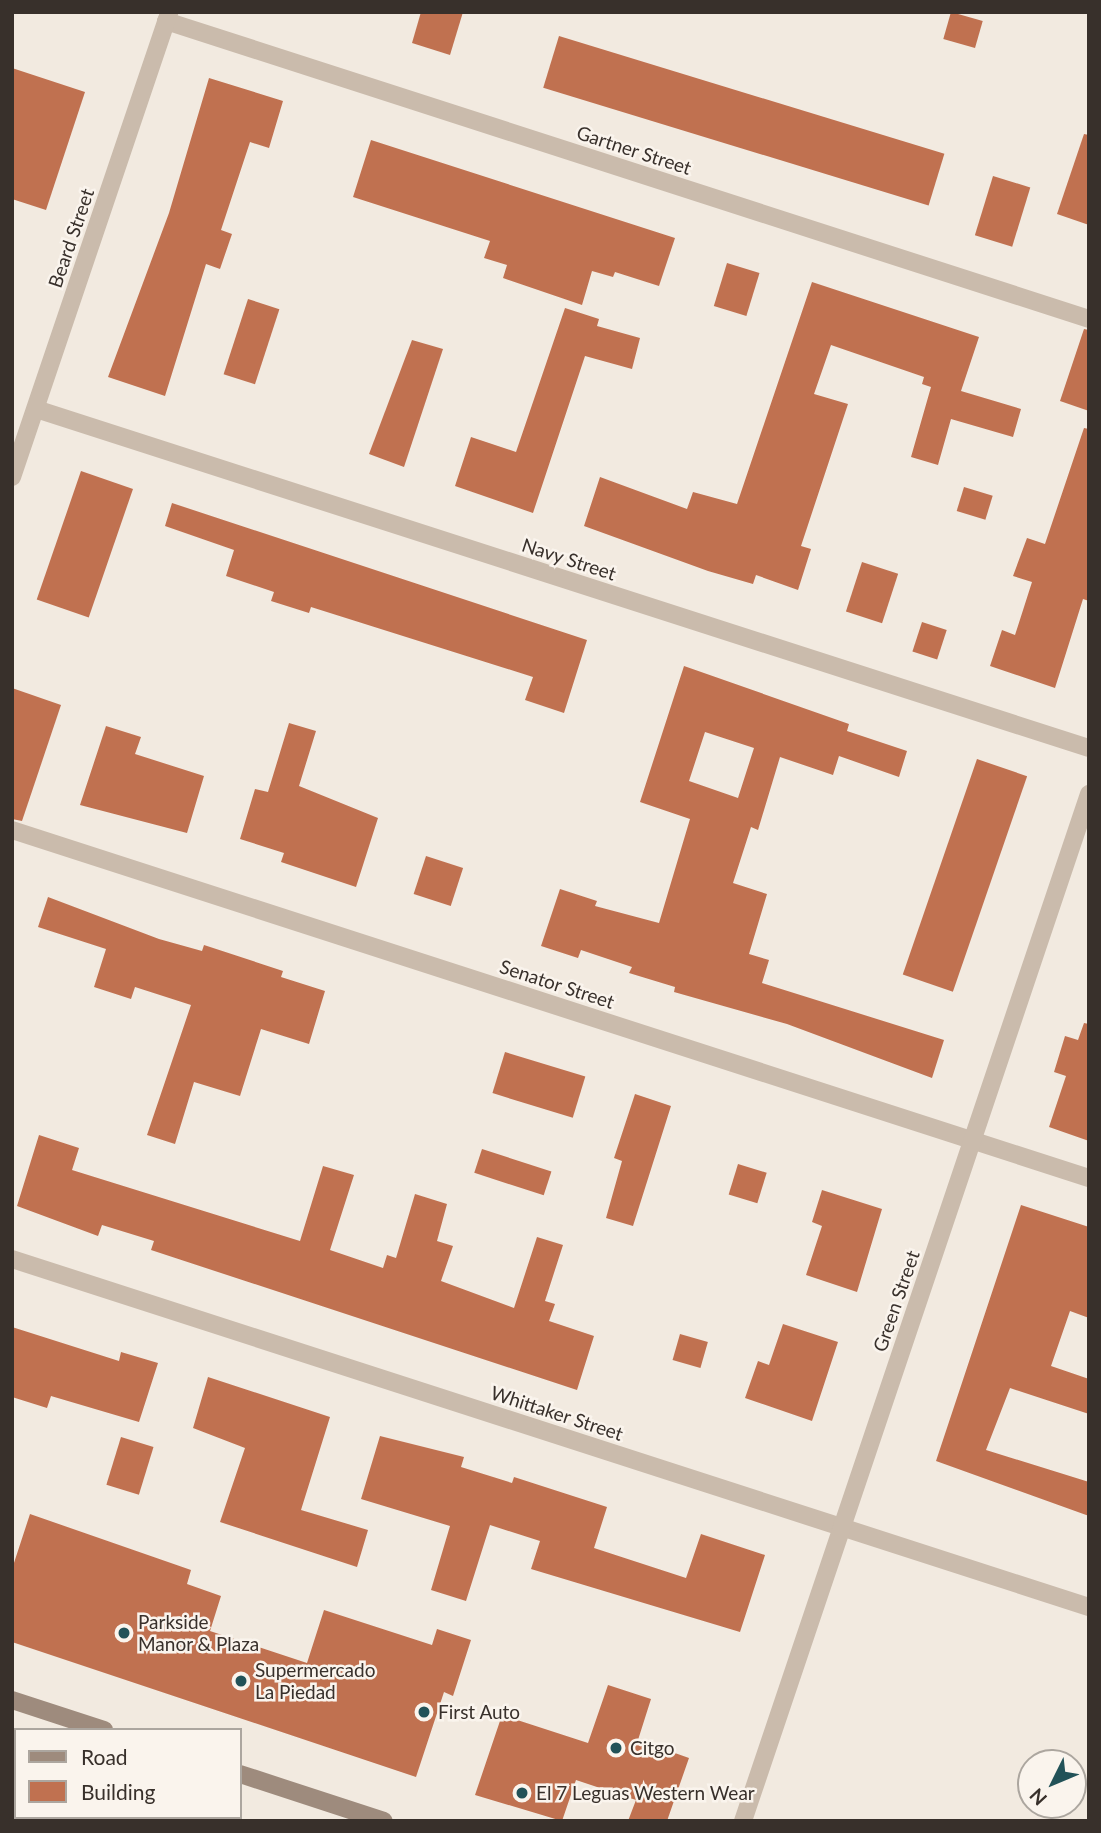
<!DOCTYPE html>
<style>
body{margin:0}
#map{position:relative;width:1101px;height:1833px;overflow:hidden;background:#f2eae0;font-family:Lato,sans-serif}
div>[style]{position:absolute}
.building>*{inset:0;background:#c07150;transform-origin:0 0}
.street>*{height:18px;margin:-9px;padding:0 9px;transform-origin:9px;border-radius:9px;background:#cabbac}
.secondary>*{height:18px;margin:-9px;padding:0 9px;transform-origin:9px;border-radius:9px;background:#9e8b7d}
.dots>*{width:19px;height:19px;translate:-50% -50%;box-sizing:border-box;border:4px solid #faf4ed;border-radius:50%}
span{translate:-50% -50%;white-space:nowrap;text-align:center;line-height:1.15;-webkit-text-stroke:5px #faf4ed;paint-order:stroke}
.street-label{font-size:19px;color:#38302b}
.poi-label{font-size:19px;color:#38302b}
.left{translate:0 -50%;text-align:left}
.frame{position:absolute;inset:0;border:14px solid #38302b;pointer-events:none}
.legend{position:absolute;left:14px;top:1728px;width:228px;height:91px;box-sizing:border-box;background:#faf4ed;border:2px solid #aca69f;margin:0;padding:9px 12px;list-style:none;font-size:21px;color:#38302b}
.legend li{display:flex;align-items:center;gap:14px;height:35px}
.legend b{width:35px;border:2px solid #aca69f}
.north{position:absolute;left:1017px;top:1749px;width:70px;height:70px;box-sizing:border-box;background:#faf4ed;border:2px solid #aca69f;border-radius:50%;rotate:227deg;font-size:19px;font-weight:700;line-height:28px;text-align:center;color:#38302b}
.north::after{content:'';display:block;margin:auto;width:24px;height:32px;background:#225258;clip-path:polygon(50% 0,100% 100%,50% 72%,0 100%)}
</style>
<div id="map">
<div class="building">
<div style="clip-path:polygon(421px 12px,463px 12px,450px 55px,412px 43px)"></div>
<div style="left:951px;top:12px;width:33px;height:28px;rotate:16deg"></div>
<div style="left:559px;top:36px;width:403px;height:54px;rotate:17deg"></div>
<div style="clip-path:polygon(12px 68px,85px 92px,46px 210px,12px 199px)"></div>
<div style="clip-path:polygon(209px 78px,283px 101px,269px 148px,250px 142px,221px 230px,232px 234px,220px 269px,206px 264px,165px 396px,108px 377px,169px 213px)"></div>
<div style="clip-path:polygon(1084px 134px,1089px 135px,1089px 225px,1057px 214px)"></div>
<div style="clip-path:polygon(371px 140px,675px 238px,659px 286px,615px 272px,613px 277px,592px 271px,582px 305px,503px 278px,507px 265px,484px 258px,490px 241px,353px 197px)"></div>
<div style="left:993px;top:176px;width:39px;height:62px;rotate:17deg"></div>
<div style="left:727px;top:263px;width:34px;height:45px;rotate:17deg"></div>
<div style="clip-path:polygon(812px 282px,979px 337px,961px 391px,1021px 409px,1013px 437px,951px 419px,938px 465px,911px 457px,931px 387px,922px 384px,924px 377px,831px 345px,814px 394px,848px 404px,801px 546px,811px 549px,798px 590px,756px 575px,753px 584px,708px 571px,584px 526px,600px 477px,687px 509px,693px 492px,737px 504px)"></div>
<div style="left:248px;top:299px;width:33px;height:79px;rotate:18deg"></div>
<div style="clip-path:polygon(565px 308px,599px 319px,597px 326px,640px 338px,632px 369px,585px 356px,533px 513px,455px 486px,471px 437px,516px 452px)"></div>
<div style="clip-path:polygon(1084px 329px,1089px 330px,1089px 411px,1060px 401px)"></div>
<div style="clip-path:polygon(412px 340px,443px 349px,404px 467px,369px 454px)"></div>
<div style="clip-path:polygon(1084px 428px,1089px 429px,1089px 601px,1083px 599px,1055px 688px,990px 666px,1002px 630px,1015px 635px,1032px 582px,1013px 576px,1027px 538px,1045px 544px)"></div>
<div style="left:81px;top:471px;width:55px;height:136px;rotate:19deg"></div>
<div style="left:964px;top:487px;width:30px;height:25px;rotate:17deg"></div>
<div style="clip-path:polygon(172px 503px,587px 640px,564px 713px,525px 700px,533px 677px,311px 607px,309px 613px,271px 601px,274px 592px,226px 576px,234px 550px,165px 526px)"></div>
<div style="left:862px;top:562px;width:38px;height:52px;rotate:18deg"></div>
<div style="left:922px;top:622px;width:26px;height:31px;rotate:18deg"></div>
<div style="clip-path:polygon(evenodd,684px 666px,849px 724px,847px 731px,907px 751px,899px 777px,839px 756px,833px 775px,780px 757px,758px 830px,751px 827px,733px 883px,767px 894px,749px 954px,769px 960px,762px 983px,944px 1040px,932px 1078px,787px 1024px,674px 992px,675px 987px,629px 973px,632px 967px,581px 950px,578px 958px,541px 946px,560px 889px,597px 901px,595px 906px,659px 923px,690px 819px,640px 802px,684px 666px,705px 732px,754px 748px,738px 798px,689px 781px,705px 732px)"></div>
<div style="clip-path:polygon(12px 688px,61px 705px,22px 821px,12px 819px)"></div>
<div style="clip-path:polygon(289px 723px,316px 731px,299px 786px,378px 818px,356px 887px,281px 862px,284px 853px,240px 839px,255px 789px,268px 792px)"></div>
<div style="clip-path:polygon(106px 726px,141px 737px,135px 754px,204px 776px,187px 833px,80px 805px)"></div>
<div style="left:977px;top:759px;width:53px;height:228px;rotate:19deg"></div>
<div style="left:426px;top:856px;width:39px;height:40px;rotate:18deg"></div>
<div style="clip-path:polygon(48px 897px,159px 939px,202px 951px,204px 945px,283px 971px,281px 977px,325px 991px,309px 1044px,261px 1029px,240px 1096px,194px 1082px,175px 1144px,147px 1135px,191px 1005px,135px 987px,131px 999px,94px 987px,106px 949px,38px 927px)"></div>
<div style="clip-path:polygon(1084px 1023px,1089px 1024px,1089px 1141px,1049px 1127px,1066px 1076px,1054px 1072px,1065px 1036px,1078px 1040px)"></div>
<div style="left:505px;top:1052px;width:84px;height:43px;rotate:17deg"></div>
<div style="clip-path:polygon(635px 1094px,671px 1106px,633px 1226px,606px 1218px,622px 1161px,614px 1158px)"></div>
<div style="clip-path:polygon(39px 1135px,79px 1148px,72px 1170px,300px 1241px,323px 1166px,354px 1175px,330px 1250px,383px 1268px,387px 1255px,396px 1258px,415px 1194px,447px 1204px,437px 1241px,453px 1246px,441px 1281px,514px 1308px,537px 1237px,563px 1245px,545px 1301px,555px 1304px,549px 1321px,594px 1336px,577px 1390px,151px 1250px,154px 1241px,102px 1225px,98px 1236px,17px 1206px)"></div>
<div style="left:482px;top:1149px;width:73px;height:25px;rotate:18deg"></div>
<div style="left:738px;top:1164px;width:30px;height:32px;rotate:17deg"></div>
<div style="clip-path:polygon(822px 1190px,882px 1209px,857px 1292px,806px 1275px,822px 1226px,812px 1222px)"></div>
<div style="clip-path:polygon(1021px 1205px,1089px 1227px,1089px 1318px,1070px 1311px,1051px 1366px,1089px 1379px,1089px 1414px,1010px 1388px,986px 1450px,1089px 1482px,1089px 1516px,936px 1461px)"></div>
<div style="clip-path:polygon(783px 1324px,838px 1342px,812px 1421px,745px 1398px,758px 1361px,769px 1365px)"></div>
<div style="clip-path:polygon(12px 1327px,119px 1361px,121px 1352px,158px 1363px,139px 1422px,51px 1396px,47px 1408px,12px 1397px)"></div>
<div style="left:680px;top:1334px;width:29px;height:27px;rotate:16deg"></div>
<div style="clip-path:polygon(208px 1377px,330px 1417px,301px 1510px,368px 1530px,357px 1567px,220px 1522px,245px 1448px,193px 1428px)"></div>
<div style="clip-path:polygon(380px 1436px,464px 1457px,461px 1467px,512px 1483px,514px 1477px,607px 1507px,594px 1548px,686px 1578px,701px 1534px,765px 1555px,740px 1632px,531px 1569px,540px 1541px,490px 1525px,466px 1601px,431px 1590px,450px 1526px,361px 1499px)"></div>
<div style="left:121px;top:1437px;width:34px;height:50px;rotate:17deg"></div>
<div style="clip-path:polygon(30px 1514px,191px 1570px,187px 1584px,221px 1596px,210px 1631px,307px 1663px,324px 1610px,432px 1645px,437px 1629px,471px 1640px,453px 1696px,444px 1692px,416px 1777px,12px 1642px,12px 1569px)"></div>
<div style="clip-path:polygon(608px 1685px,651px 1699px,638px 1740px,689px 1758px,667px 1821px,628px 1821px,636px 1800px,576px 1780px,562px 1821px,475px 1795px,502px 1715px,588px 1743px)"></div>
</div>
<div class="street">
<div style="left:166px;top:21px;width:970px;rotate:17.89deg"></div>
<div style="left:36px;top:409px;width:1106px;rotate:17.85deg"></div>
<div style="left:12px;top:477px;width:491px;rotate:-71.3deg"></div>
<div style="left:12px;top:830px;width:1132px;rotate:17.91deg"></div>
<div style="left:12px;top:1259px;width:1132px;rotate:17.91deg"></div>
<div style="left:126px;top:1821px;width:4px;rotate:-76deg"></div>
<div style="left:743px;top:1821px;width:1084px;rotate:-71.38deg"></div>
</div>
<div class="secondary">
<div style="left:12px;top:1700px;width:97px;rotate:18.1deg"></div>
<div style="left:240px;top:1774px;width:151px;rotate:18.1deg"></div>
</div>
<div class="dots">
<div style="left:124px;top:1633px;background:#225258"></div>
<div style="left:241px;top:1681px;background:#225258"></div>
<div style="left:424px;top:1712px;background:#225258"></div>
<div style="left:616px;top:1748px;background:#225258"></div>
<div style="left:522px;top:1793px;background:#225258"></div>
</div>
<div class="street-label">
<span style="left:634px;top:150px;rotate:18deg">Gartner Street</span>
<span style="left:71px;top:238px;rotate:-71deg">Beard Street</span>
<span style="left:569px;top:559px;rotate:18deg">Navy Street</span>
<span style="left:557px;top:984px;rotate:18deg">Senator Street</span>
<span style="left:896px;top:1301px;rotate:-71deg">Green Street</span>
<span style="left:557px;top:1413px;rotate:18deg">Whittaker Street</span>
</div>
<div class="poi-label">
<span class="left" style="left:138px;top:1633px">Parkside<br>Manor &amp; Plaza</span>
<span class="left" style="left:255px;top:1681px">Supermercado<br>La Piedad</span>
<span class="left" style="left:438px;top:1712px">First Auto</span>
<span class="left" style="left:630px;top:1748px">Citgo</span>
<span class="left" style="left:536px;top:1793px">El 7 Leguas Western Wear</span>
</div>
<div class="frame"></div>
<ul class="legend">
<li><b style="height:9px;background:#9e8b7d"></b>Road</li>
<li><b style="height:19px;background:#c07150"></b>Building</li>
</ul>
<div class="north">N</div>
</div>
